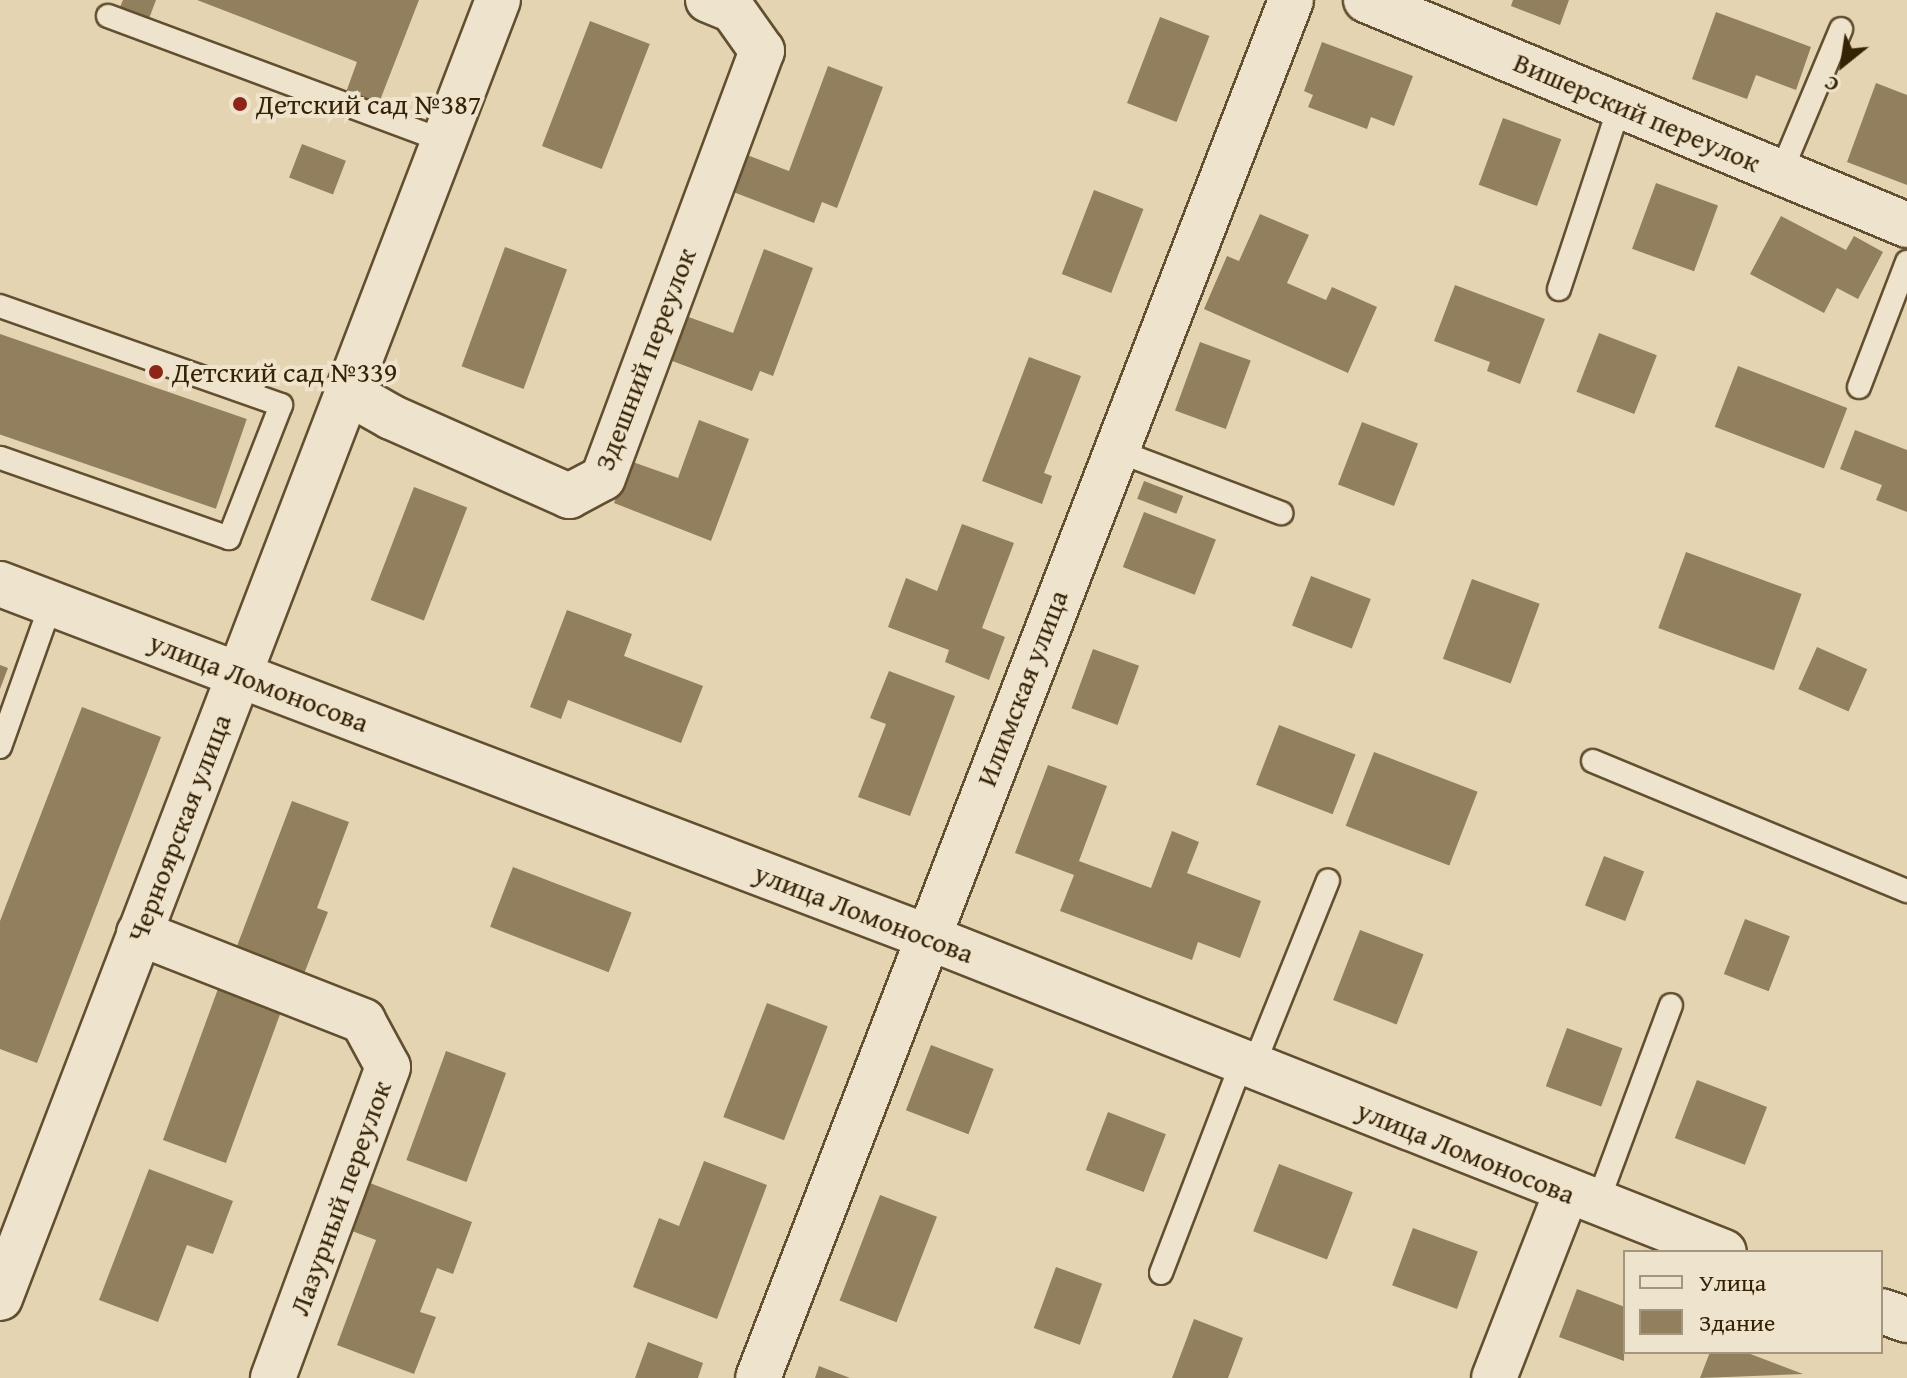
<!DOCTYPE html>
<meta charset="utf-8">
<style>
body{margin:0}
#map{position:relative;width:1907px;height:1378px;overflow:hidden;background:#e5d4b1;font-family:"Gentium Book Plus",serif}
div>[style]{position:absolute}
.building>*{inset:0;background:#917f5e;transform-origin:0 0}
.roads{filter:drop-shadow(2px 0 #624f30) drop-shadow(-2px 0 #624f30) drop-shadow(0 2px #624f30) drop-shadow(0 -2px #624f30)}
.lane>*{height:22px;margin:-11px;padding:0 11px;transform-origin:11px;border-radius:11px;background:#eee3cc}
.street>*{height:44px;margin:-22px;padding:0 22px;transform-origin:22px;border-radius:22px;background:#eee3cc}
.dots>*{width:22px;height:22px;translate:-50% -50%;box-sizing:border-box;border:4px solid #eee3cc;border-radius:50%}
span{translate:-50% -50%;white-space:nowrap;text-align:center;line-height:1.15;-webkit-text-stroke:8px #eee3cc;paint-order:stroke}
.poi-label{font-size:28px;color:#362305}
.left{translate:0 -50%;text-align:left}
.street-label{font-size:28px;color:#362305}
.legend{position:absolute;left:1623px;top:1250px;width:260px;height:104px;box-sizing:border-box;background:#eee3cc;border:2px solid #a4967c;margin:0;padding:10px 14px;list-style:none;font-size:24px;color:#362305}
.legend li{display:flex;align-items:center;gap:16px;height:40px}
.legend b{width:40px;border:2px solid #a4967c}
.north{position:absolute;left:1803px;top:24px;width:80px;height:80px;-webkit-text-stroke:6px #eee3cc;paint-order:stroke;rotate:210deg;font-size:22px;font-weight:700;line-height:32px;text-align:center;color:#362305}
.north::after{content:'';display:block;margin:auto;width:28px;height:36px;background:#362305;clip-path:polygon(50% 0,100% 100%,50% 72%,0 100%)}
</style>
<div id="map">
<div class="building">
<div style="clip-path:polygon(123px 0,156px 0,147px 24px,118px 12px)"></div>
<div style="clip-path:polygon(197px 0,419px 0,377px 108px,345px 95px,357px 62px)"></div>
<div style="clip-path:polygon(1513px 0,1569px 0,1560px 25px,1511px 6px)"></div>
<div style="clip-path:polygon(1716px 12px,1811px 47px,1796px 90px,1756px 75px,1747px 99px,1692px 79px)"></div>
<div style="left:1160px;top:17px;width:53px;height:92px;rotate:21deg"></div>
<div style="left:590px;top:21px;width:64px;height:134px;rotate:21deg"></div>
<div style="clip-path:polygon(1322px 42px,1413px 76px,1394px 126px,1371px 117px,1367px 129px,1308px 107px,1313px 95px,1304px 91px)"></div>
<div style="clip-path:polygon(828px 66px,883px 87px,837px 208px,822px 202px,814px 223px,728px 190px,742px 153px,789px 171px)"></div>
<div style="clip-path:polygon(1876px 83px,1907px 95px,1907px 185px,1847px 162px)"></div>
<div style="left:1503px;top:118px;width:62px;height:71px;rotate:20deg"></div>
<div style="left:302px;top:144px;width:47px;height:36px;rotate:21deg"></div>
<div style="left:1656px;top:183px;width:66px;height:70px;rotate:20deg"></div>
<div style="left:1094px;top:190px;width:53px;height:90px;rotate:21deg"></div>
<div style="clip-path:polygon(1260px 214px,1309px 235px,1287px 283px,1326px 300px,1332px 287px,1377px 307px,1348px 373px,1204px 309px,1227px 256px,1239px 261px)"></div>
<div style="clip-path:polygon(1781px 216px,1846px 250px,1854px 236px,1883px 252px,1858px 299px,1837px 288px,1824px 313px,1750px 274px)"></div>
<div style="left:505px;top:247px;width:66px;height:127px;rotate:20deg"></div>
<div style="clip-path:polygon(764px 249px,813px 268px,773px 376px,760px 371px,752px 391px,667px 359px,683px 315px,733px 333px)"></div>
<div style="clip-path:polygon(1455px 285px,1545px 319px,1520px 384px,1487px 371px,1490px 362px,1434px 341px)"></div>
<div style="left:1599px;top:333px;width:62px;height:63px;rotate:21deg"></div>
<div style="left:0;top:334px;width:261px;height:95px;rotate:19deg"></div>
<div style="left:1200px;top:342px;width:54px;height:73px;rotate:20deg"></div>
<div style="clip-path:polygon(1029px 357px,1081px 376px,1044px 473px,1052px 476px,1042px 504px,982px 481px)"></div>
<div style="left:1738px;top:366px;width:117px;height:65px;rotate:21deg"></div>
<div style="clip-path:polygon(699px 420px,749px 439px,711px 541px,614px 503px,630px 461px,678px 478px)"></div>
<div style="left:1362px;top:422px;width:60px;height:67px;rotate:21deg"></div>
<div style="clip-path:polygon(1855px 430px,1907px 450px,1907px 512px,1876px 500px,1882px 485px,1840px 469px)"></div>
<div style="left:1144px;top:481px;width:42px;height:19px;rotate:21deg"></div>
<div style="left:414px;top:487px;width:57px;height:121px;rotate:21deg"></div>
<div style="left:1144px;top:512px;width:77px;height:59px;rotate:21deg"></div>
<div style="clip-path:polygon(962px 524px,1014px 543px,982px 628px,1005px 637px,989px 680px,945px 662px,949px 650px,888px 627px,906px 578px,937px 591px)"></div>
<div style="left:1686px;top:552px;width:123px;height:81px;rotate:20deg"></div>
<div style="left:1311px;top:576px;width:64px;height:53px;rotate:21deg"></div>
<div style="left:1472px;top:579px;width:72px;height:85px;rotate:20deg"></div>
<div style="clip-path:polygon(567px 610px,632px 634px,624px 656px,703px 686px,681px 743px,568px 700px,561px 719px,530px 707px)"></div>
<div style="left:1817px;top:647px;width:55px;height:46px;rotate:24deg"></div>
<div style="left:1093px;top:649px;width:49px;height:63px;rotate:20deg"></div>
<div style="clip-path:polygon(0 665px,8px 668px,0 689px)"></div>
<div style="clip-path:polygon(889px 671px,955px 696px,910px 816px,858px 797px,886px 724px,870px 718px)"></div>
<div style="clip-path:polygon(82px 707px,161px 737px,37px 1063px,0 1049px,0 921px)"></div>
<div style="left:1279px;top:725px;width:82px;height:64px;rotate:21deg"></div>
<div style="left:1374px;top:752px;width:111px;height:79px;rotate:21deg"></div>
<div style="clip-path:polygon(1048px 765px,1107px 786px,1079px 861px,1151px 888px,1172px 831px,1199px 842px,1187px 873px,1261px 901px,1240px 958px,1198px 942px,1192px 960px,1060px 911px,1074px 875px,1015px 853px)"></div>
<div style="clip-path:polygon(292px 801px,349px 822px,317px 908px,328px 912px,302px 979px,234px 954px)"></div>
<div style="left:1604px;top:856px;width:43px;height:53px;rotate:21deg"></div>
<div style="left:513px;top:867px;width:127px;height:64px;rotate:21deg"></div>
<div style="left:1745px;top:919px;width:48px;height:59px;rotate:21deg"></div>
<div style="left:1360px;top:930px;width:68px;height:75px;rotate:21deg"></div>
<div style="left:219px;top:986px;width:67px;height:164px;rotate:20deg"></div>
<div style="left:767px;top:1003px;width:65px;height:122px;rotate:21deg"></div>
<div style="left:1567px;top:1028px;width:59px;height:62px;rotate:20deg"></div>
<div style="left:931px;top:1045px;width:67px;height:70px;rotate:21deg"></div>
<div style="left:446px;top:1051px;width:64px;height:116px;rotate:20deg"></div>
<div style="left:1697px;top:1080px;width:75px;height:62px;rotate:21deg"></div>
<div style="left:1108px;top:1112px;width:62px;height:62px;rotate:21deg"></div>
<div style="clip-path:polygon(704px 1161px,767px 1185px,717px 1319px,633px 1287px,659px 1218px,679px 1226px)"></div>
<div style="left:1279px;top:1164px;width:79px;height:72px;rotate:21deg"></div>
<div style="clip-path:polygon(149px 1169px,233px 1201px,213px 1254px,187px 1245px,158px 1322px,99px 1300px)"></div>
<div style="clip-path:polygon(362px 1180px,472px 1222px,453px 1274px,437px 1268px,420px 1312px,436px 1317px,414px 1374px,337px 1345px,376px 1240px,344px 1228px)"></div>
<div style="left:880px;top:1195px;width:61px;height:113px;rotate:21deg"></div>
<div style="left:1413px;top:1228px;width:69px;height:61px;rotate:20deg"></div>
<div style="left:1056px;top:1267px;width:49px;height:65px;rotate:20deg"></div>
<div style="clip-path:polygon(1577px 1289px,1625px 1307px,1624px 1361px,1559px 1337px)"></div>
<div style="clip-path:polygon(1194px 1319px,1243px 1338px,1228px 1378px,1172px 1378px)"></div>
<div style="clip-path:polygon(648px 1342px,703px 1363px,698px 1378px,635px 1378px)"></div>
<div style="clip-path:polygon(1710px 1352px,1745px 1352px,1803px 1374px,1700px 1378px)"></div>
<div style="clip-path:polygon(819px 1366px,850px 1378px,815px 1378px)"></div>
</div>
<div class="roads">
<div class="lane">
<div style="left:108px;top:16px;width:358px;rotate:20.4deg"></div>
<div style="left:1781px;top:172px;width:155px;rotate:-67.2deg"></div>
<div style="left:1559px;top:289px;width:194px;rotate:-71.7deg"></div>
<div style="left:0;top:306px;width:298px;rotate:19.4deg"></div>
<div style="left:281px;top:405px;width:143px;rotate:111.4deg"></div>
<div style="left:229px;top:538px;width:243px;rotate:-160.7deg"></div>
<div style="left:1859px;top:387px;width:134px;rotate:-69deg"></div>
<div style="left:1115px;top:450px;width:178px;rotate:20.8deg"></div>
<div style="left:0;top:747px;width:152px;rotate:-70.4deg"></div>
<div style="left:1593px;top:761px;width:340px;rotate:22.5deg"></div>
<div style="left:1253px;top:1067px;width:201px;rotate:-68.1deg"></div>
<div style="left:1597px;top:1204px;width:212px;rotate:-69.6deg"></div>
<div style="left:1161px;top:1273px;width:226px;rotate:-69deg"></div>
</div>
<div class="street">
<div style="left:1366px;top:0;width:586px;rotate:22.58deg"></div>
<div style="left:347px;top:392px;width:51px;rotate:29.6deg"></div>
<div style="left:391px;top:417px;width:195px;rotate:23.9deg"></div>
<div style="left:569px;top:496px;width:38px;rotate:-28deg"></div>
<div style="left:603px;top:478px;width:456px;rotate:-69.6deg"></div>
<div style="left:762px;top:51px;width:50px;rotate:-125.3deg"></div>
<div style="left:733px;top:10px;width:27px;rotate:-158deg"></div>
<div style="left:0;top:584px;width:990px;rotate:20.83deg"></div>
<div style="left:925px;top:936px;width:859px;rotate:21.58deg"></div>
<div style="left:139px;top:933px;width:241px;rotate:21.4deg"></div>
<div style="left:363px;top:1021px;width:52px;rotate:61.5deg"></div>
<div style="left:388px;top:1067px;width:332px;rotate:110.3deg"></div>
<div style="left:0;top:1298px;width:1390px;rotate:-69.01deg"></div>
<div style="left:1881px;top:1311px;width:28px;rotate:19deg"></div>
<div style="left:758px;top:1378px;width:1477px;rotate:-68.85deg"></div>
<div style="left:1494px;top:1378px;width:199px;rotate:-68.7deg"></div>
</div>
</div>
<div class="dots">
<div style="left:240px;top:104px;background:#8f2418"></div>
<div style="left:156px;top:372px;background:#8f2418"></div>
</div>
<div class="poi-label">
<span class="left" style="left:256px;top:104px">Детский сад №387</span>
<span class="left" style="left:172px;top:372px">Детский сад №339</span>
</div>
<div class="street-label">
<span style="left:1637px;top:112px;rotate:23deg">Вишерский переулок</span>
<span style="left:645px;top:359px;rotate:-69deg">Здешний переулок</span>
<span style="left:259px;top:682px;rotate:21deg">улица Ломоносова</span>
<span style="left:1022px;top:688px;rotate:-69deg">Илимская улица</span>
<span style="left:179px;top:828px;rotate:-69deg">Черноярская улица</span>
<span style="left:864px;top:913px;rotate:21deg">улица Ломоносова</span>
<span style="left:1466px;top:1152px;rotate:22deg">улица Ломоносова</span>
<span style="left:340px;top:1198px;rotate:-70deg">Лазурный переулок</span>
</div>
<ul class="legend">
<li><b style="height:10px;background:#eee3cc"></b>Улица</li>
<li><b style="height:22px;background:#917f5e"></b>Здание</li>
</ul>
<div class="north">С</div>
</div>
